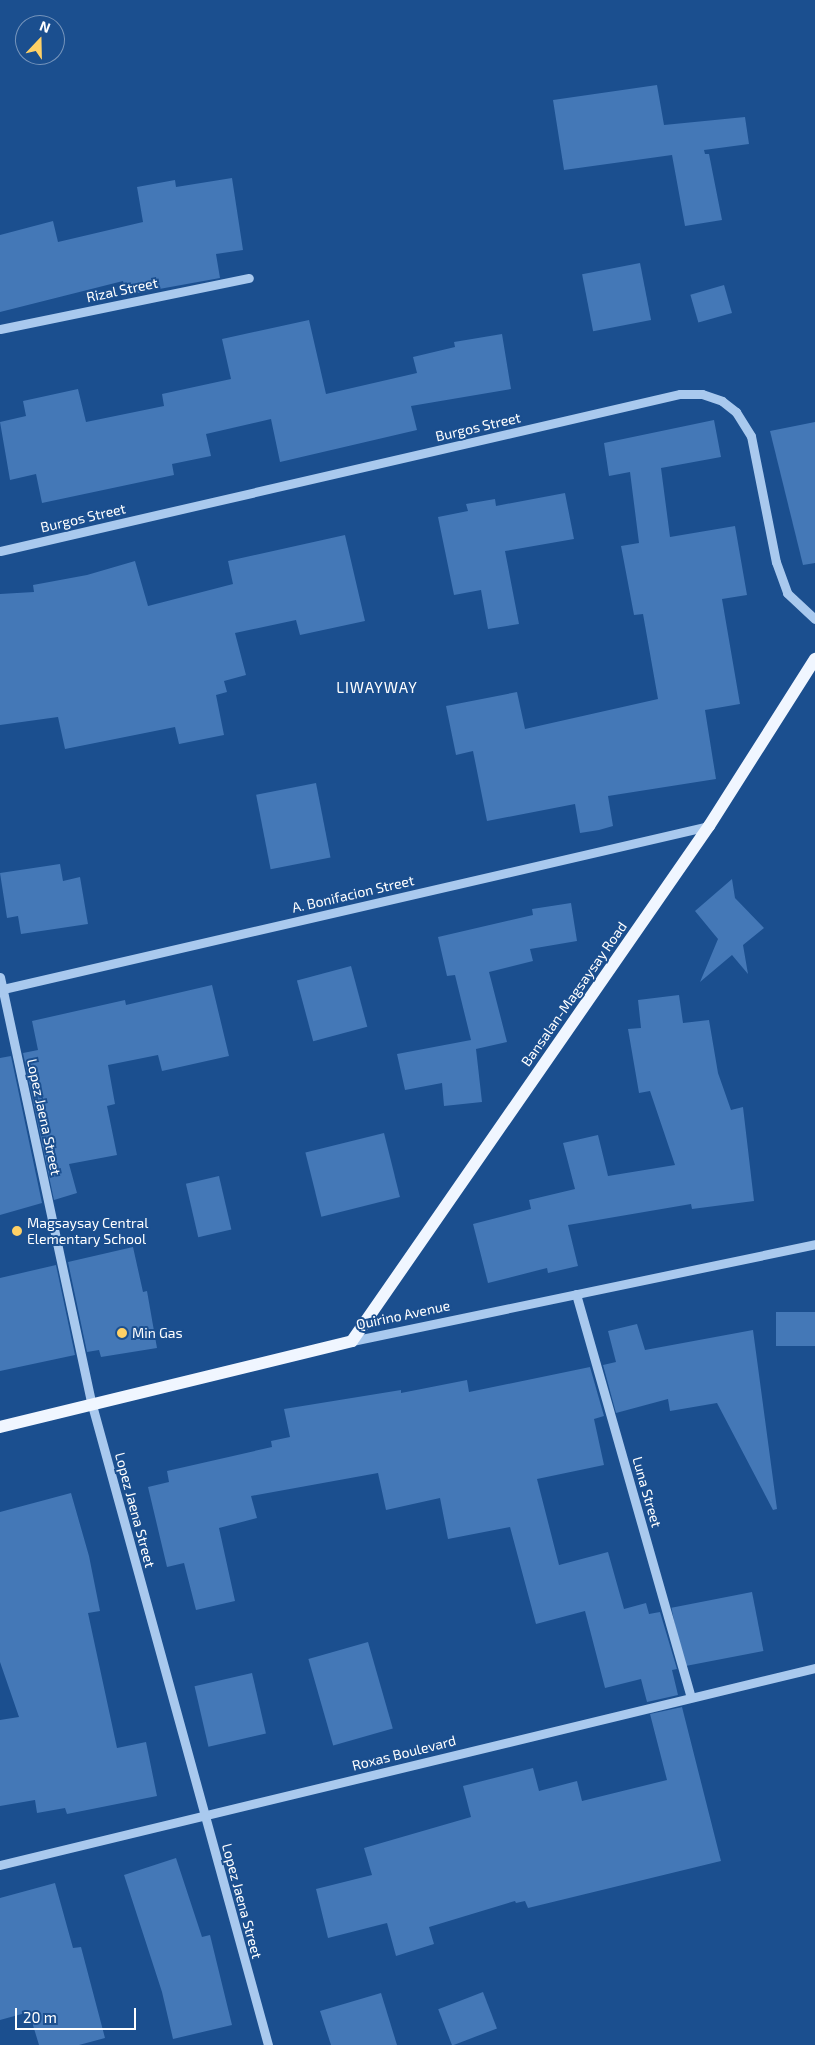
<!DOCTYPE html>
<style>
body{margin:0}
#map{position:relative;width:815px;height:2045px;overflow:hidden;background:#1b4f8f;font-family:"Exo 2",sans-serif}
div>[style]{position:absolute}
.building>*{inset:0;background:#4478b7;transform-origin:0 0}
.minor>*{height:9px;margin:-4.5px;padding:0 4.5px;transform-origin:4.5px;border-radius:4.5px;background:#a9c9ee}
.major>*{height:12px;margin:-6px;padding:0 6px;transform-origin:6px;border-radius:6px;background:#f0f6ff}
.dots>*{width:14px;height:14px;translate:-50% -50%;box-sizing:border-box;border:2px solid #1b4f8f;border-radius:50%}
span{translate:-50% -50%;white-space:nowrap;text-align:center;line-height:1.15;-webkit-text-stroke:4px #1b4f8f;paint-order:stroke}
.street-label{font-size:14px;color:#fff}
.poi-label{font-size:14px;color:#fff}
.left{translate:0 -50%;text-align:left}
.neighbourhood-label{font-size:15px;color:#fff;letter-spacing:1px}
.north{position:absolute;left:15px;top:15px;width:50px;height:50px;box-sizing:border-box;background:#1b4f8f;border:1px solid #7695bc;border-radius:50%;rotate:21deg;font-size:14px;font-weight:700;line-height:20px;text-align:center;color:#fff}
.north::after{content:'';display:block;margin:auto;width:18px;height:22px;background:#ffd166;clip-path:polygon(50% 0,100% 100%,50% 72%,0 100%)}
.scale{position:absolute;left:15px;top:2008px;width:121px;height:22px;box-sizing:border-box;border:2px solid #fff;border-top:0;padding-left:6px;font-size:15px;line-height:18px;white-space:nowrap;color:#fff;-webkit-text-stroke:4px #1b4f8f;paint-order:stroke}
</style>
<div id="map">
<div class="building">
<div style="clip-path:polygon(657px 85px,664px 125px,745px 117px,749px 144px,704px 150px,705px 154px,709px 154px,722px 220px,685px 226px,672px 155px,564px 170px,553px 100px)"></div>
<div style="clip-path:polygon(232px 178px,243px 250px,216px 254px,220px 278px,126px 295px,123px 281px,0 312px,0 235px,53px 221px,58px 242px,143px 222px,137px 187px,175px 180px,176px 187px)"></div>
<div style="left:640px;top:263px;width:58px;height:59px;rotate:79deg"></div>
<div style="left:724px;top:285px;width:29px;height:35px;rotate:74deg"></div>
<div style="clip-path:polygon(309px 320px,326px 394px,417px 373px,413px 357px,455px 347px,454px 342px,502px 334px,511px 389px,411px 406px,417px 430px,280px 462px,271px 419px,206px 434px,211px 456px,172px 464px,174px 475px,42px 503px,36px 474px,10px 480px,0 422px,26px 416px,23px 401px,78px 389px,86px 422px,164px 406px,162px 394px,231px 379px,222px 339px)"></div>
<div style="clip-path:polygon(714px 420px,721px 457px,661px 468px,670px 537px,735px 526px,747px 595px,722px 599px,740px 704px,705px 710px,716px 779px,608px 796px,613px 826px,599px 830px,580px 833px,575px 804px,487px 821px,473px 751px,456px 755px,446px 706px,517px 692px,525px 729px,658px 699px,643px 614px,634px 615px,621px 546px,639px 543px,630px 472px,609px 476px,604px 443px)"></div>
<div style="clip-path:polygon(815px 422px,815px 563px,803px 565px,770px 431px)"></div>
<div style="clip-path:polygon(565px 493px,574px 539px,505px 551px,519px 624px,488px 629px,481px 590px,454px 595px,438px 517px,468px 511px,466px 504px,495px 499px,496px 506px)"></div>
<div style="clip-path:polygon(345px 535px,365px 621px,300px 635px,296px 620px,235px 633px,246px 675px,224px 681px,227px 692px,216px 695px,224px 735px,179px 744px,175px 727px,65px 749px,58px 717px,0 725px,0 594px,34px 592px,33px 585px,87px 575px,135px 561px,148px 606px,233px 584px,228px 561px)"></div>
<div style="left:316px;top:783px;width:76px;height:61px;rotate:79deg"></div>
<div style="clip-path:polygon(60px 864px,63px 881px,80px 877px,88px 924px,21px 934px,18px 916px,7px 918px,0 873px)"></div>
<div style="clip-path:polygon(732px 879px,735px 898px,764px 928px,743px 945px,748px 974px,732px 955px,700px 982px,718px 939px,695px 911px)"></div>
<div style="clip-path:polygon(571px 903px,577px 941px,530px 949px,533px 961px,489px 972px,507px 1042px,476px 1049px,482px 1102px,444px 1106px,442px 1083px,405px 1090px,397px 1054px,471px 1040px,455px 975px,447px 976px,438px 937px,533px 915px,532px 909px)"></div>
<div style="left:351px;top:966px;width:63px;height:56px;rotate:75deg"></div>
<div style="clip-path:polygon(212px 985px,229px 1056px,162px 1071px,158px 1055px,108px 1065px,115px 1104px,107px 1106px,117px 1155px,69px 1164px,77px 1193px,54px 1200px,23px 1053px,38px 1050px,32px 1021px,125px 1000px,126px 1005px)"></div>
<div style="clip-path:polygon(679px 995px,683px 1023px,709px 1020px,718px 1073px,731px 1110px,743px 1107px,754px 1201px,692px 1209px,691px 1204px,568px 1225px,578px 1266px,548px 1273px,547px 1268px,488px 1283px,473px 1224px,531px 1209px,529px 1200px,575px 1189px,563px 1143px,598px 1135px,608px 1176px,675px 1165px,650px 1091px,639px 1093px,628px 1029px,641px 1028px,638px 1000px)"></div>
<div style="clip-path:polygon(11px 1056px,42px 1203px,0 1215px,0 1058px)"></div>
<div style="left:384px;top:1133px;width:66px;height:81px;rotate:76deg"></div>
<div style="left:219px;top:1176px;width:55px;height:34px;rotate:77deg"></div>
<div style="clip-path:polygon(133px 1247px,143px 1292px,147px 1291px,157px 1348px,101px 1357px,99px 1350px,87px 1352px,68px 1262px)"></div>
<div style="clip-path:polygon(56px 1265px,75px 1355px,0 1371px,0 1278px)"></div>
<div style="left:815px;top:1312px;width:34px;height:39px;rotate:90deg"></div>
<div style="clip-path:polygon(637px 1324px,645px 1350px,753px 1330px,777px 1509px,773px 1510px,717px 1403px,670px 1411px,668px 1399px,616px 1413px,603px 1365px,616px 1362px,608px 1331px)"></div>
<div style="clip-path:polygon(590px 1367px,604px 1416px,594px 1419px,604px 1465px,537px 1479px,559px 1565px,608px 1552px,624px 1609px,646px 1603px,649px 1614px,660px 1612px,677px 1669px,672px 1670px,678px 1695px,647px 1702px,641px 1679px,605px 1688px,585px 1611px,536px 1624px,510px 1527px,448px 1539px,440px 1498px,386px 1510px,378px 1473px,251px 1496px,257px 1518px,219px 1528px,235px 1601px,196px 1610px,184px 1563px,167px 1567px,148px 1487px,169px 1482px,167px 1471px,272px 1447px,271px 1441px,290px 1437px,284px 1409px,401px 1390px,401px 1393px,467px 1380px,469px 1392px)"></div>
<div style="clip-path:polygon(71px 1493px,89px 1556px,100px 1611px,88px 1613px,117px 1748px,146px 1742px,157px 1796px,67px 1814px,65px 1808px,37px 1813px,35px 1800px,0 1806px,0 1720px,19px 1717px,0 1662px,0 1512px)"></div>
<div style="left:752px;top:1592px;width:60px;height:82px;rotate:79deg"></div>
<div style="left:368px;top:1642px;width:90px;height:62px;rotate:74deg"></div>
<div style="left:252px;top:1673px;width:62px;height:59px;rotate:77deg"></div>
<div style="clip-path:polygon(682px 1707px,721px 1861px,528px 1908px,525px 1901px,516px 1903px,515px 1901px,429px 1927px,434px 1944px,396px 1956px,387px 1923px,328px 1938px,316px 1889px,372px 1875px,364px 1848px,471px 1817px,463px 1786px,533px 1768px,539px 1791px,577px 1781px,582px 1801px,667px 1780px,650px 1714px)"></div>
<div style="clip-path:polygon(176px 1858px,202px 1937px,210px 1935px,232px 2025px,173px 2039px,162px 1992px,124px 1875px)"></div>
<div style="clip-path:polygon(55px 1883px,73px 1948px,81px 1947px,105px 2038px,79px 2045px,39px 2045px,29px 2012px,0 2020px,0 1898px)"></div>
<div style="left:483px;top:1992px;width:39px;height:48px;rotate:69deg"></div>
<div style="clip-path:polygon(381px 1993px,397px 2045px,331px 2045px,320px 2011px)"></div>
</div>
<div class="minor">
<div style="left:0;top:329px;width:254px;rotate:-11.6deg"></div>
<div style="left:0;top:551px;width:698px;rotate:-13deg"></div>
<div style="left:680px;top:394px;width:22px"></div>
<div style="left:702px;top:394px;width:21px;rotate:19deg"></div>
<div style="left:722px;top:401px;width:18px;rotate:38deg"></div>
<div style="left:736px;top:412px;width:28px;rotate:58deg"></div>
<div style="left:751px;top:436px;width:128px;rotate:78.8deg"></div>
<div style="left:776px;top:562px;width:33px;rotate:70deg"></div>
<div style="left:787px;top:593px;width:38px;rotate:43deg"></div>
<div style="left:0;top:977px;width:438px;rotate:77.9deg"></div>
<div style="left:92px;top:1405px;width:664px;rotate:74.62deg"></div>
<div style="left:3px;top:989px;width:725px;rotate:-13deg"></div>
<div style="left:576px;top:1294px;width:419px;rotate:74.1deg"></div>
<div style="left:352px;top:1341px;width:473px;rotate:-11.8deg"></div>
<div style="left:0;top:1865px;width:838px;rotate:-13.59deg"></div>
</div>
<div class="major">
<div style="left:0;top:1427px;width:362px;rotate:-13.7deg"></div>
<div style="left:352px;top:1341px;width:627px;rotate:-55.27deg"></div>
<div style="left:709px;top:826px;width:198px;rotate:-57.6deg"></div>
</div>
<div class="dots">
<div style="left:17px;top:1231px;background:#ffd166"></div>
<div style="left:122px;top:1333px;background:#ffd166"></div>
</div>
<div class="street-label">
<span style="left:122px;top:290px;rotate:-12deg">Rizal Street</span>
<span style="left:478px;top:427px;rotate:-13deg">Burgos Street</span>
<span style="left:83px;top:518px;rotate:-13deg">Burgos Street</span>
<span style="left:353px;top:894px;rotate:-13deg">A. Bonifacion Street</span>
<span style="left:574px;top:994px;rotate:-55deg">Bansalan-Magsaysay Road</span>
<span style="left:44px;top:1117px;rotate:78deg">Lopez Jaena Street</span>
<span style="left:403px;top:1315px;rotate:-12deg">Quirino Avenue</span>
<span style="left:647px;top:1492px;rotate:74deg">Luna Street</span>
<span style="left:135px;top:1510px;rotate:75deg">Lopez Jaena Street</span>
<span style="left:404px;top:1753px;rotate:-14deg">Roxas Boulevard</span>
<span style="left:242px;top:1901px;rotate:75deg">Lopez Jaena Street</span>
</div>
<div class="poi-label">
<span class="left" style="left:27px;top:1231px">Magsaysay Central<br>Elementary School</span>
<span class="left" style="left:132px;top:1333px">Min Gas</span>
</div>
<div class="neighbourhood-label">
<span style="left:377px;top:688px">LIWAYWAY</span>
</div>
<div class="north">N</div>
<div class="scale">20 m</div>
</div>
